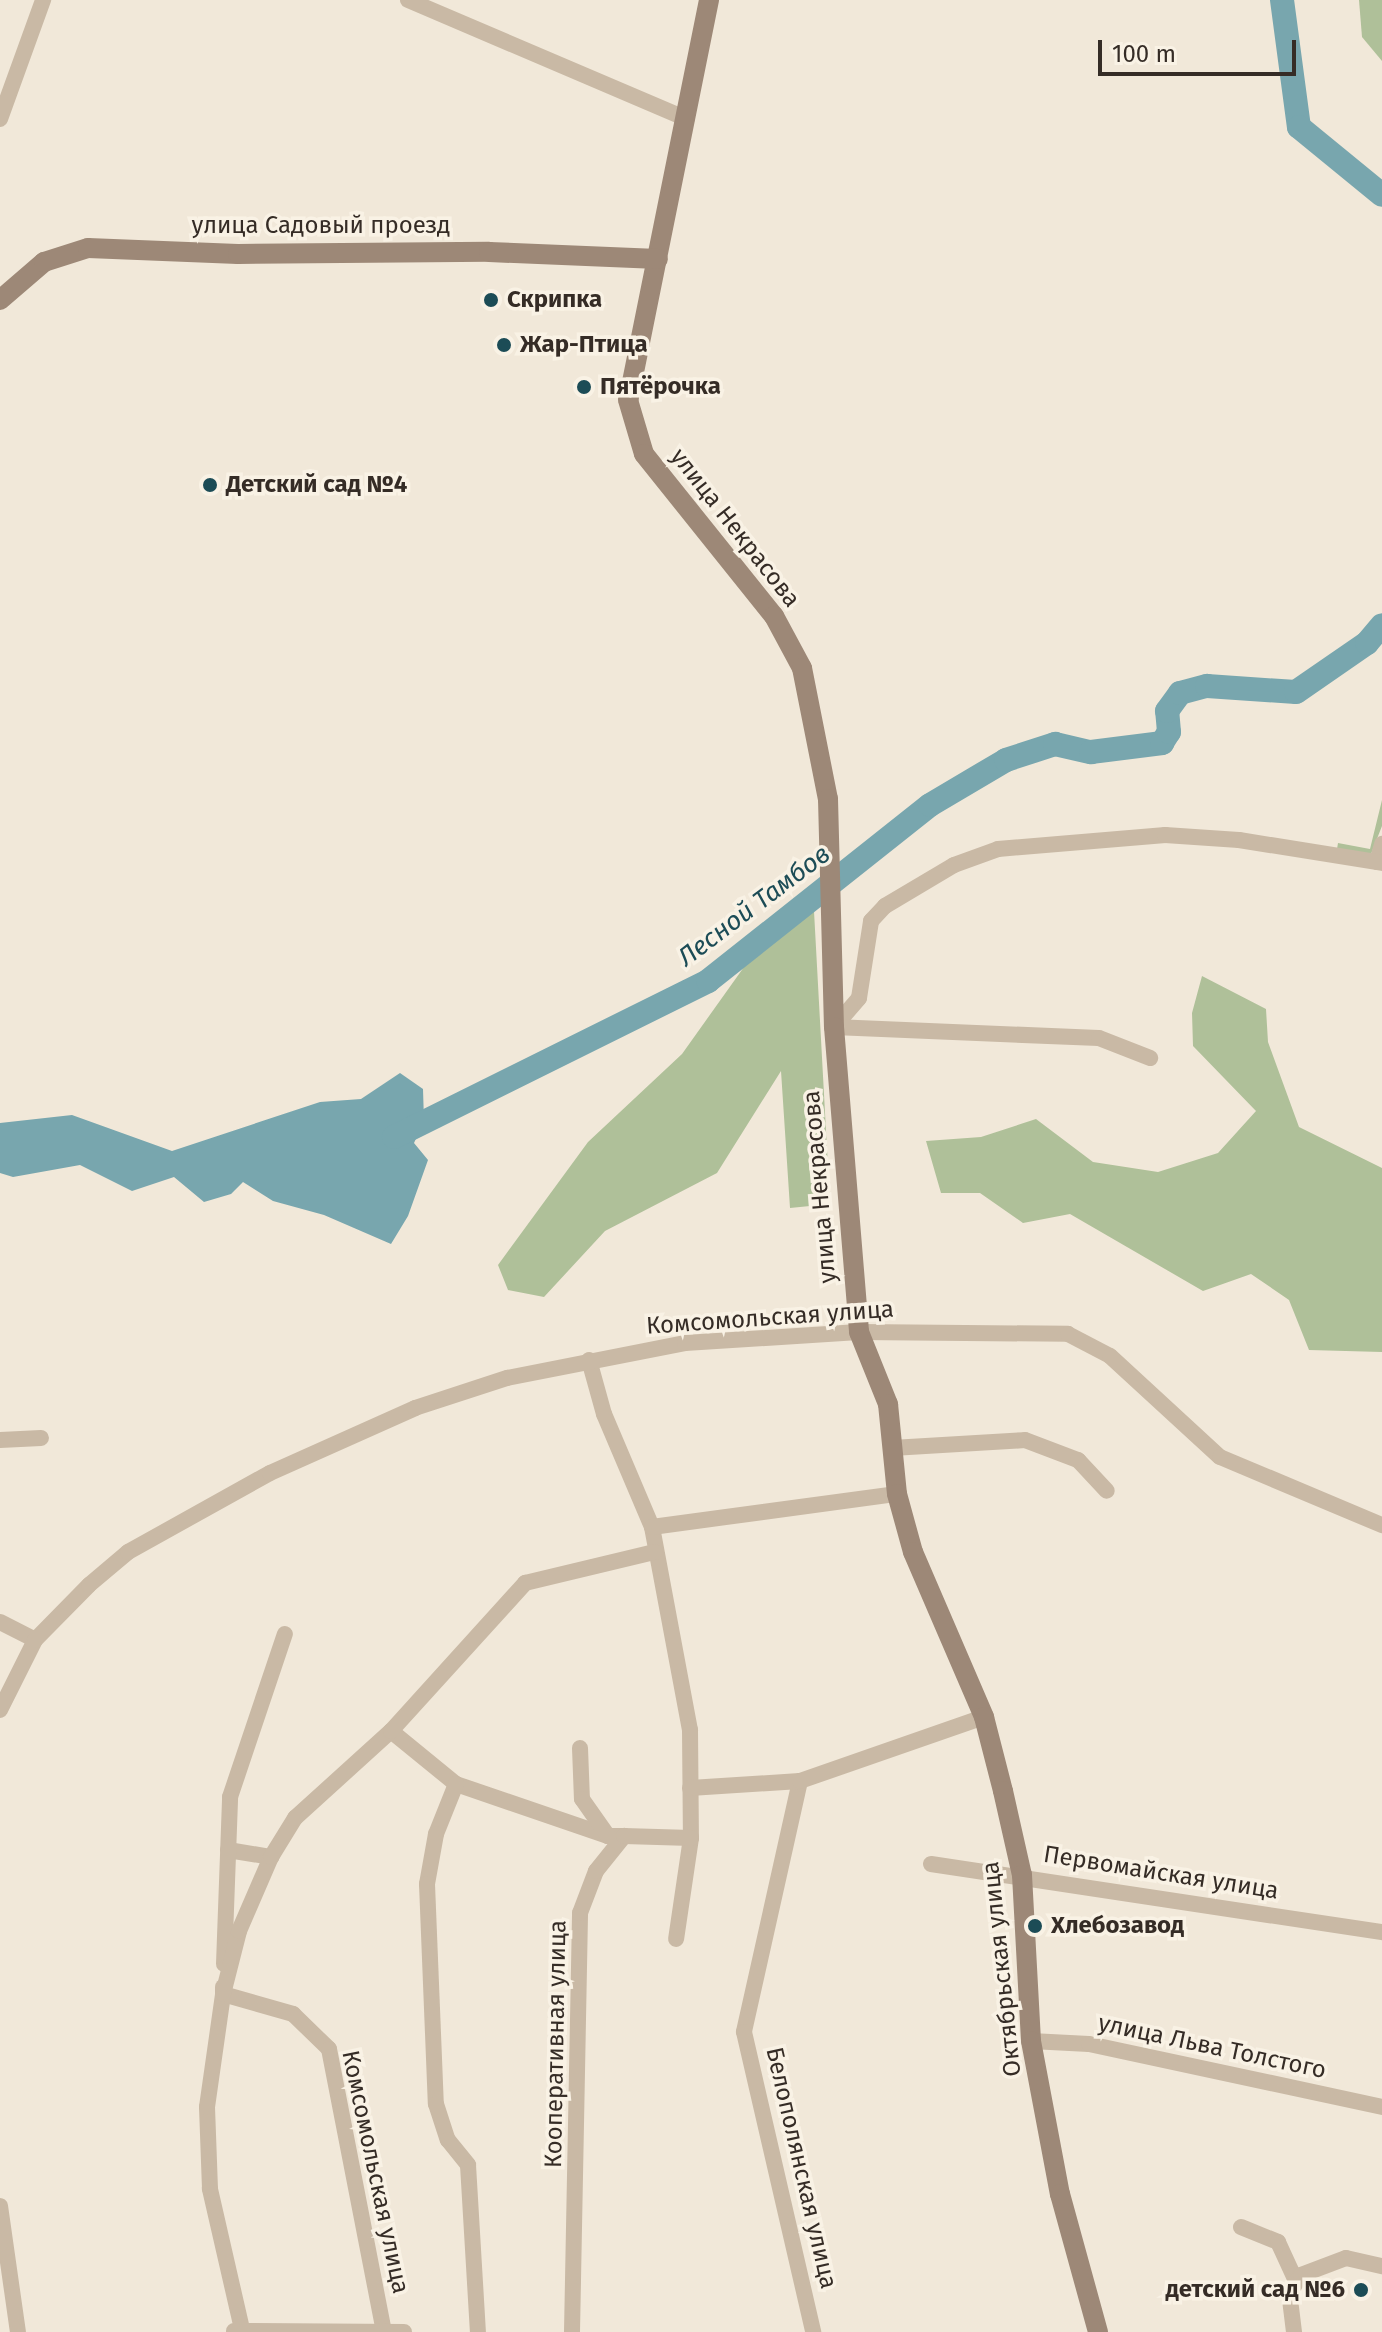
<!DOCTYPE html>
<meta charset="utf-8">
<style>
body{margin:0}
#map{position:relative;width:1382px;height:2332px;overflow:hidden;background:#f1e8d9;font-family:"Fira Sans",sans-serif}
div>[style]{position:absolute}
.green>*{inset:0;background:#afc099}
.water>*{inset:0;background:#78a6ae}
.river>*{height:24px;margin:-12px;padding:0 12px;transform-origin:12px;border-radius:12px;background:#78a6ae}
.street>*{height:16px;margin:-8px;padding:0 8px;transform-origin:8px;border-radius:8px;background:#c9b9a5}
.secondary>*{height:20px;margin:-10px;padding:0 10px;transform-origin:10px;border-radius:10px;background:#9d8877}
.dots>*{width:22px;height:22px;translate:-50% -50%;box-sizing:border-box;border:4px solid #f9f2e5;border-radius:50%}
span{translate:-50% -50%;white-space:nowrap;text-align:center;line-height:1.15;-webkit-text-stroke:7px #f9f2e5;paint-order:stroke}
.street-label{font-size:24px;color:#352c26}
.poi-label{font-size:24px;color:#352c26;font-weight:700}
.left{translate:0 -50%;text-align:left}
.right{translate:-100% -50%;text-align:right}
.water-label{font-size:26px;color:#1c4c56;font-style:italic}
.scale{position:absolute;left:1098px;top:40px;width:198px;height:36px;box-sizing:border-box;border:4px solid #352c26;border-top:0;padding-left:10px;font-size:24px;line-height:28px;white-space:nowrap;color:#352c26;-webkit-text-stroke:6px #f9f2e5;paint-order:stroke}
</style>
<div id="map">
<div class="green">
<div style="clip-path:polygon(1359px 0,1382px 0,1382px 61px,1362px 37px)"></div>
<div style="clip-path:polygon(1382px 800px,1382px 826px,1371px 854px,1337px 849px,1338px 843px,1370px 849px)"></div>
<div style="clip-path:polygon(814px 911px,830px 1204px,790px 1208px,781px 1071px,717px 1173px,605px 1231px,544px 1297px,508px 1290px,498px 1265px,588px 1142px,682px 1054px,744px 967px)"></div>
<div style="clip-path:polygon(1202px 976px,1266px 1009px,1268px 1042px,1299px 1127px,1382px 1168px,1382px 1352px,1309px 1350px,1289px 1300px,1251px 1274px,1203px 1291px,1070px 1214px,1023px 1223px,980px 1193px,941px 1193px,926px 1141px,981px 1137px,1036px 1119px,1093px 1162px,1158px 1172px,1218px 1153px,1256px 1111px,1193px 1046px,1192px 1013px)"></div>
</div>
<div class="water">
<div style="clip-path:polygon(400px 1073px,423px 1089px,424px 1121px,414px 1143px,428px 1160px,408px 1216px,391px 1244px,324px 1215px,273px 1201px,243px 1182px,231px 1194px,204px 1202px,174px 1177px,132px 1191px,80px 1165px,13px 1177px,0 1173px,0 1123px,72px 1115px,172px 1151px,320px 1102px,361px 1099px)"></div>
</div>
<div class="river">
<div style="left:1282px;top:0;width:128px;rotate:82.4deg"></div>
<div style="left:1299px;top:127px;width:107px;rotate:39.3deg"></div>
<div style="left:394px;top:1137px;width:351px;rotate:-26.4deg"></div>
<div style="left:708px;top:981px;width:283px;rotate:-38.4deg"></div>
<div style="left:930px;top:805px;width:88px;rotate:-30.6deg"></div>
<div style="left:1006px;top:760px;width:52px;rotate:-18.1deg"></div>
<div style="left:1055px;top:744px;width:37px;rotate:13deg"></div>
<div style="left:1091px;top:752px;width:72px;rotate:-7.2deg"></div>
<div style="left:1162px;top:743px;width:13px;rotate:-58deg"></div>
<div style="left:1169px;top:732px;width:21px;rotate:-95deg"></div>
<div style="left:1167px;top:711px;width:22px;rotate:-54deg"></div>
<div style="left:1180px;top:693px;width:28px;rotate:-15deg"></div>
<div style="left:1207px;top:686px;width:89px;rotate:3.9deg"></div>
<div style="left:1296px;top:692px;width:86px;rotate:-34.6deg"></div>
<div style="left:1367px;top:643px;width:23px;rotate:-50deg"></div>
</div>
<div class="street">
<div style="left:408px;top:0;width:303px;rotate:23.1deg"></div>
<div style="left:0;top:119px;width:127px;rotate:-70.1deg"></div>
<div style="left:1377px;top:862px;width:19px;rotate:-74deg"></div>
<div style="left:834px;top:1027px;width:38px;rotate:-49deg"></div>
<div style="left:859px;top:998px;width:78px;rotate:-81.1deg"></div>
<div style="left:871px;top:921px;width:21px;rotate:-47deg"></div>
<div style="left:885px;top:906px;width:80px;rotate:-30.7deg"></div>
<div style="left:954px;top:865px;width:47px;rotate:-20deg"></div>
<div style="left:998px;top:849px;width:168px;rotate:-4.8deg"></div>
<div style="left:1165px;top:835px;width:74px;rotate:3.9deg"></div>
<div style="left:1239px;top:840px;width:145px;rotate:9.1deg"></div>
<div style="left:834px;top:1027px;width:265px;rotate:2.4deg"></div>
<div style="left:1099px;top:1038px;width:55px;rotate:21.4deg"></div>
<div style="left:589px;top:1360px;width:56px;rotate:74.5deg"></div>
<div style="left:604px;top:1414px;width:123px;rotate:67deg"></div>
<div style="left:652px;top:1527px;width:207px;rotate:79.4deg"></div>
<div style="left:690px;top:1730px;width:108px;rotate:89.5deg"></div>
<div style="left:691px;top:1838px;width:102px;rotate:98.4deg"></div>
<div style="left:0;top:1440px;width:41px;rotate:-2.8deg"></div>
<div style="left:892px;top:1448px;width:133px;rotate:-3.4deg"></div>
<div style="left:1025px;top:1440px;width:57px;rotate:20.7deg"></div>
<div style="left:1078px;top:1460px;width:42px;rotate:46.9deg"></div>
<div style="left:652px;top:1527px;width:247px;rotate:-7.7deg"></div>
<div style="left:0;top:1622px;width:39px;rotate:27deg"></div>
<div style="left:0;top:1710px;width:78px;rotate:-63.4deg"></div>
<div style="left:35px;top:1640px;width:77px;rotate:-45.5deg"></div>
<div style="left:89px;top:1585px;width:51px;rotate:-40.2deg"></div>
<div style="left:128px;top:1552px;width:162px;rotate:-29.1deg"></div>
<div style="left:270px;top:1473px;width:159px;rotate:-24.1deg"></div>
<div style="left:415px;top:1408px;width:97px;rotate:-18.1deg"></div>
<div style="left:507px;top:1378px;width:181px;rotate:-11.1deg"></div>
<div style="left:685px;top:1343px;width:174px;rotate:-3.6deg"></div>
<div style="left:859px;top:1332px;width:209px;rotate:0.5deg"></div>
<div style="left:1068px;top:1334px;width:47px;rotate:27.6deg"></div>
<div style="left:1110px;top:1356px;width:149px;rotate:42.6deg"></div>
<div style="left:1220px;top:1457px;width:176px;rotate:22.8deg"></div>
<div style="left:391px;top:1731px;width:84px;rotate:39.2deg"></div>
<div style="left:456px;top:1784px;width:161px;rotate:18.9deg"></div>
<div style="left:608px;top:1836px;width:16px"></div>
<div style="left:580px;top:1748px;width:51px;rotate:87.8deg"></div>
<div style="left:582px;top:1799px;width:45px;rotate:54.9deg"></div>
<div style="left:800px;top:1781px;width:257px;rotate:102.6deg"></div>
<div style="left:744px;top:2032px;width:308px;rotate:77deg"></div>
<div style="left:456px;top:1784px;width:54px;rotate:111.8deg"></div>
<div style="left:436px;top:1834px;width:51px;rotate:100.2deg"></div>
<div style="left:427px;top:1884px;width:220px;rotate:87.7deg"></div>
<div style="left:436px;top:2104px;width:38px;rotate:72deg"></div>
<div style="left:448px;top:2140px;width:32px;rotate:51deg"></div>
<div style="left:468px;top:2165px;width:167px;rotate:86.6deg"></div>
<div style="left:690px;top:1788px;width:110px;rotate:-3.6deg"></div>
<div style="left:800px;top:1781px;width:195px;rotate:-19.2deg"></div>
<div style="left:228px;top:1850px;width:44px;rotate:9.2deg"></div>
<div style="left:931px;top:1864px;width:456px;rotate:8.6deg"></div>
<div style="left:224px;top:1964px;width:167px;rotate:-87.9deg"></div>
<div style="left:230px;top:1797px;width:172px;rotate:-71.4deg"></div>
<div style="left:223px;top:1987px;width:7px;rotate:90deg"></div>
<div style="left:223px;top:1994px;width:73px;rotate:15.9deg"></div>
<div style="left:293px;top:2014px;width:50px;rotate:44.2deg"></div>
<div style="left:329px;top:2049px;width:284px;rotate:79deg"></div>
<div style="left:1031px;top:2041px;width:58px;rotate:3deg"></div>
<div style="left:1089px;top:2044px;width:300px;rotate:12.1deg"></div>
<div style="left:0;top:2206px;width:127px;rotate:81.9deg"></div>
<div style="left:1241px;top:2227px;width:40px;rotate:22deg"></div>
<div style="left:1278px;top:2242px;width:41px;rotate:65.3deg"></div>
<div style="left:242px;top:2329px;width:144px;rotate:-102.9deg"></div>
<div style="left:210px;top:2189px;width:82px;rotate:-92.1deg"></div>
<div style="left:207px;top:2107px;width:114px;rotate:-81.9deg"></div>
<div style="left:223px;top:1994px;width:65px;rotate:-75.7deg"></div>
<div style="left:239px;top:1931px;width:81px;rotate:-66.6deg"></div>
<div style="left:271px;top:1857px;width:46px;rotate:-58.4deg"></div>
<div style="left:295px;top:1818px;width:130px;rotate:-42.2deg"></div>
<div style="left:391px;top:1731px;width:200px;rotate:-47.8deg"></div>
<div style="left:525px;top:1583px;width:133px;rotate:-13.5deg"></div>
<div style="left:234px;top:2331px;width:170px;rotate:0.3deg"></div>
<div style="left:572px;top:2332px;width:419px;rotate:-88.9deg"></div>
<div style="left:580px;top:1913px;width:45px;rotate:-69.1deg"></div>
<div style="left:596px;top:1871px;width:45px;rotate:-51.3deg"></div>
<div style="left:624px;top:1836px;width:67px;rotate:1.7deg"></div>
<div style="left:1294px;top:2332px;width:38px;rotate:-97deg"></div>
<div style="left:1289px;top:2294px;width:22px;rotate:-58deg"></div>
<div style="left:1301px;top:2275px;width:48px;rotate:-20.7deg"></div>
<div style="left:1346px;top:2258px;width:37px;rotate:13deg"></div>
</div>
<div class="secondary">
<div style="left:709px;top:0;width:408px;rotate:101.4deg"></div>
<div style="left:628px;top:400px;width:56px;rotate:73.5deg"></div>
<div style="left:644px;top:454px;width:208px;rotate:51.3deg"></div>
<div style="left:774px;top:616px;width:59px;rotate:61.7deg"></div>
<div style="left:802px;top:668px;width:134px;rotate:78.8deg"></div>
<div style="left:828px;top:799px;width:228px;rotate:88.5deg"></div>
<div style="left:834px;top:1027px;width:306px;rotate:85.3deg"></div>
<div style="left:859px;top:1332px;width:78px;rotate:68.1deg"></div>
<div style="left:888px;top:1404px;width:90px;rotate:84.3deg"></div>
<div style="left:897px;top:1494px;width:60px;rotate:74.6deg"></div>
<div style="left:913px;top:1552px;width:180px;rotate:66.7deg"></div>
<div style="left:984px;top:1717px;width:76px;rotate:75.6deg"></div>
<div style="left:1003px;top:1791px;width:86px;rotate:77.3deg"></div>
<div style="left:1022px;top:1875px;width:166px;rotate:86.9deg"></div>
<div style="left:1031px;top:2041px;width:156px;rotate:79.3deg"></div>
<div style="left:1060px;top:2194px;width:143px;rotate:74.6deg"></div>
<div style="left:0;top:300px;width:58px;rotate:-40.8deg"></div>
<div style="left:44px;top:262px;width:46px;rotate:-17.7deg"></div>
<div style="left:88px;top:248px;width:150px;rotate:2.3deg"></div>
<div style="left:238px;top:254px;width:251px;rotate:-0.5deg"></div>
<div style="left:489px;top:252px;width:169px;rotate:2.4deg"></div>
</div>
<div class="dots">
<div style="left:491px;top:300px;background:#1c4c56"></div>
<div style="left:504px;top:345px;background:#1c4c56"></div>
<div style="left:584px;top:387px;background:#1c4c56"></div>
<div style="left:210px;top:485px;background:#1c4c56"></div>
<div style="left:1035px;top:1926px;background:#1c4c56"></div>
<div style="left:1361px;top:2290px;background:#1c4c56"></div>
</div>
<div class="street-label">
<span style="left:321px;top:226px">улица Садовый проезд</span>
<span style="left:735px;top:528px;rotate:52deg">улица Некрасова</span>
<span style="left:820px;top:1187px;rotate:-95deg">улица Некрасова</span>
<span style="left:770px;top:1318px;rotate:-4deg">Комсомольская улица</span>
<span style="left:1161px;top:1873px;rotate:9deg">Первомайская улица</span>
<span style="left:1002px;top:1969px;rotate:-96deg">Октябрьская улица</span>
<span style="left:556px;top:2044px;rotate:-89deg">Кооперативная улица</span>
<span style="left:1212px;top:2047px;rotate:12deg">улица Льва Толстого</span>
<span style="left:801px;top:2168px;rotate:77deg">Белополянская улица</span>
<span style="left:375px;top:2172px;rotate:78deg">Комсомольская улица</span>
</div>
<div class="poi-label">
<span class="left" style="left:507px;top:300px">Скрипка</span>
<span class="left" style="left:520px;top:345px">Жар-Птица</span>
<span class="left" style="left:600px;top:387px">Пятёрочка</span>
<span class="left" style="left:226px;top:485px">Детский сад №4</span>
<span class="left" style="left:1051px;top:1926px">Хлебозавод</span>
<span class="right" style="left:1345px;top:2290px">детский сад №6</span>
</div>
<div class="water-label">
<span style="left:754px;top:906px;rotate:-37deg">Лесной Тамбов</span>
</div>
<div class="scale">100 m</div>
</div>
